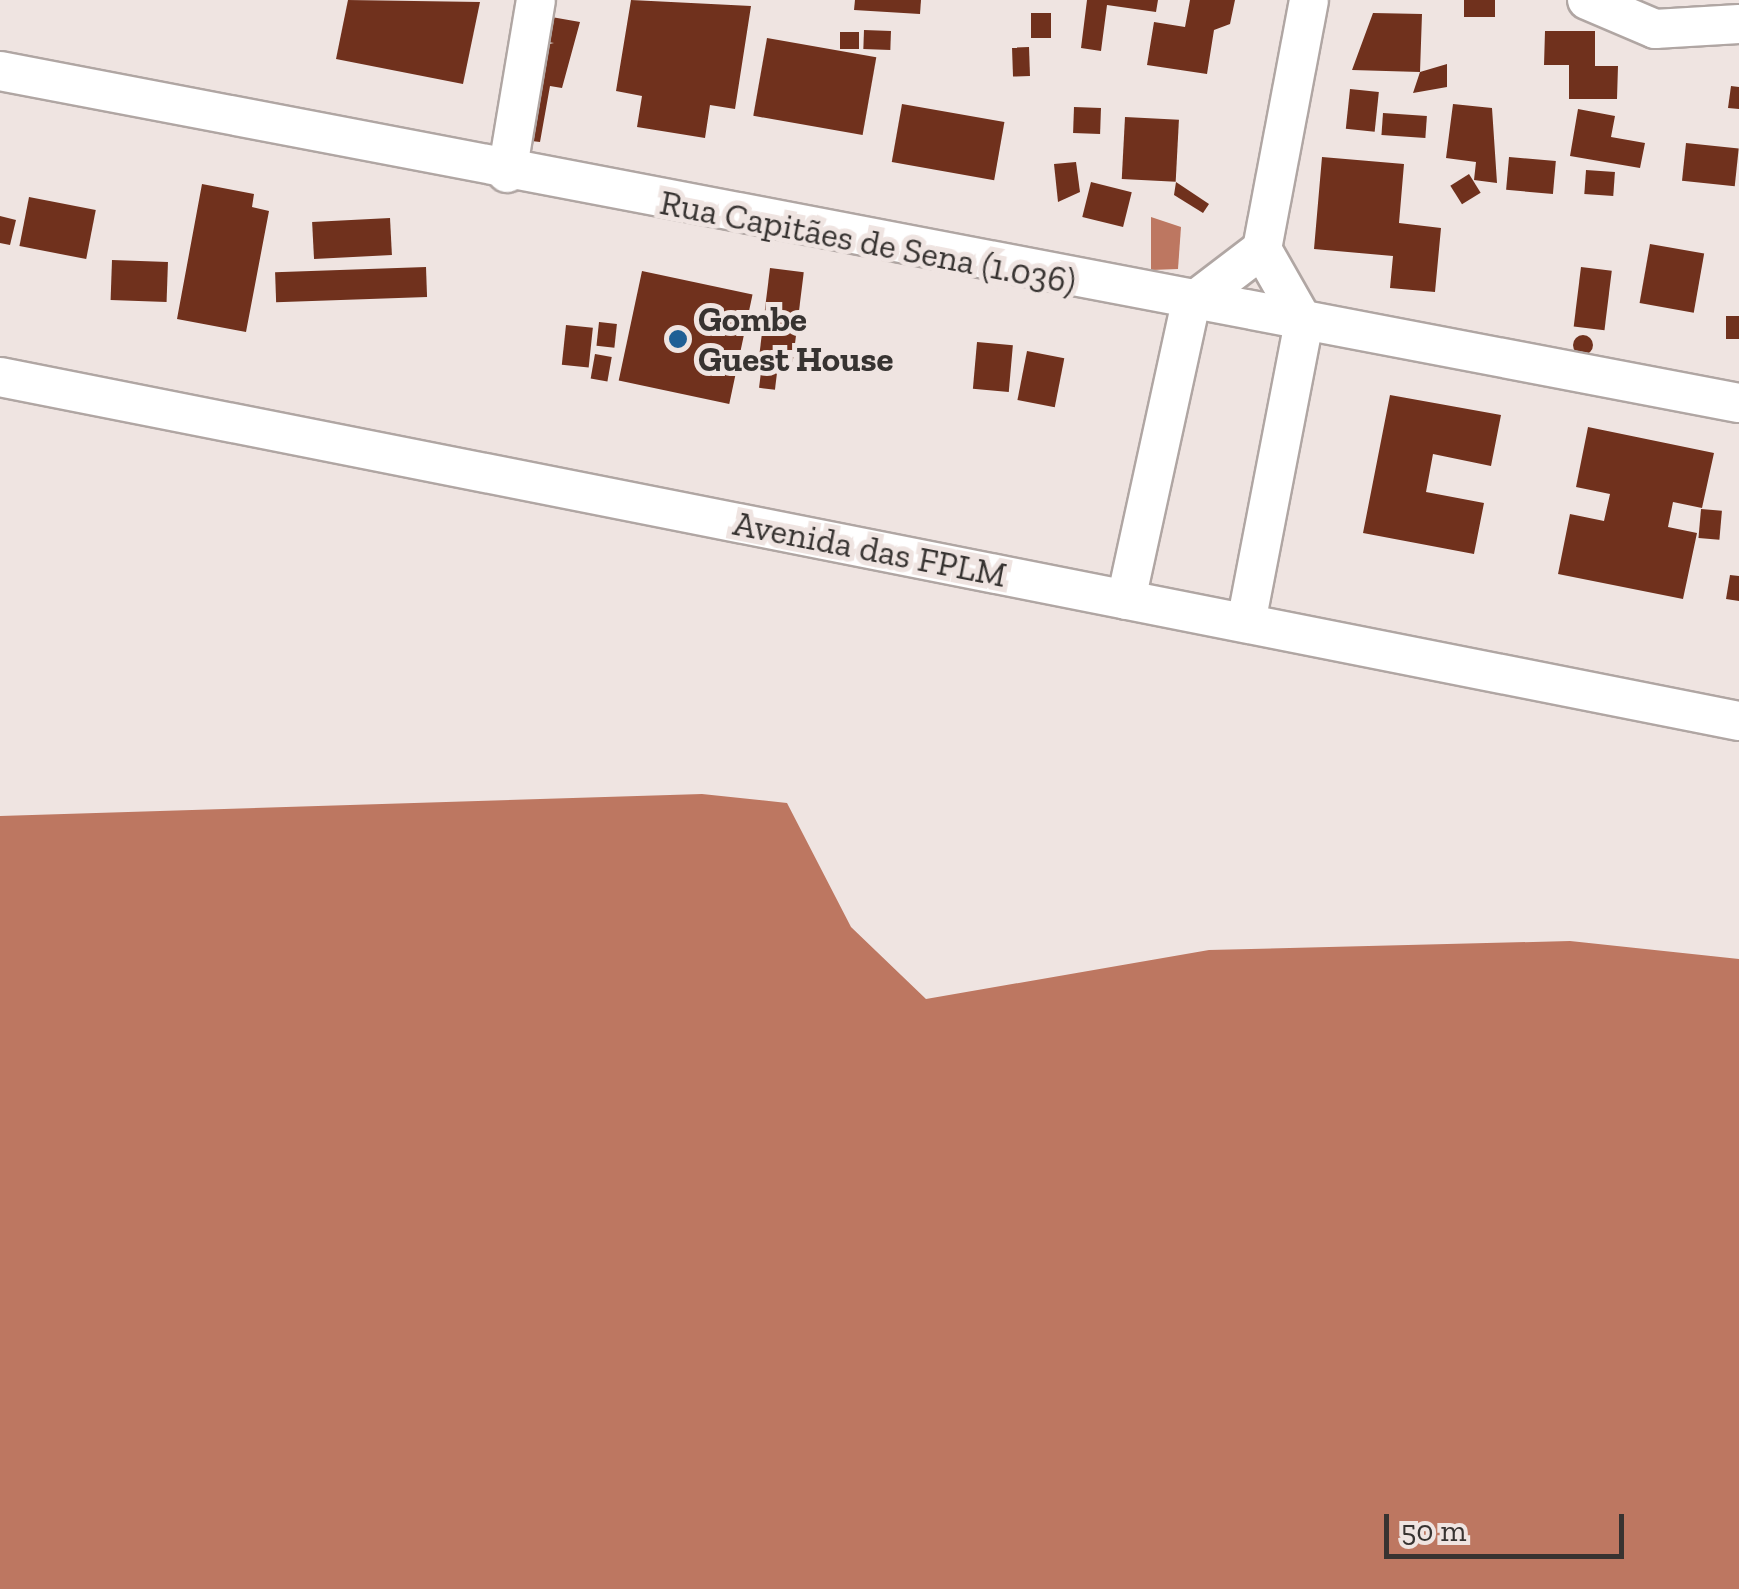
<!DOCTYPE html>
<meta charset="utf-8">
<style>
body{margin:0}
#map{position:relative;width:1739px;height:1589px;overflow:hidden;background:#efe4e1;font-family:"Zilla Slab",serif}
div>[style]{position:absolute}
.water>*{inset:0;background:#bd7761}
.building>*{inset:0;background:#70311d;transform-origin:0 0}
.round{border-radius:50%}
.roads{filter:drop-shadow(2px 0 #b0a6a3) drop-shadow(-2px 0 #b0a6a3) drop-shadow(0 2px #b0a6a3) drop-shadow(0 -2px #b0a6a3)}
.minor>*{height:38px;margin:-19px;padding:0 19px;transform-origin:19px;border-radius:19px;background:#fff}
.dots>*{width:28px;height:28px;translate:-50% -50%;box-sizing:border-box;border:5px solid #efe4e1;border-radius:50%}
span{translate:-50% -50%;white-space:nowrap;text-align:center;line-height:1.15;-webkit-text-stroke:10px #efe4e1;paint-order:stroke}
.street-label{font-size:35px;color:#373331}
.poi-label{font-size:35px;color:#373331;font-weight:700}
.left{translate:0 -50%;text-align:left}
.scale{position:absolute;left:1384px;top:1514px;width:240px;height:45px;box-sizing:border-box;border:5px solid #373331;border-top:0;padding-left:12px;font-size:30px;line-height:35px;white-space:nowrap;color:#373331;-webkit-text-stroke:8px #efe4e1;paint-order:stroke}
</style>
<div id="map">
<div class="water">
<div style="clip-path:polygon(1151px 217px,1181px 227px,1178px 269px,1151px 270px)"></div>
<div style="clip-path:polygon(702px 794px,787px 803px,851px 927px,926px 999px,1209px 950px,1570px 941px,1739px 959px,1739px 1589px,0 1589px,0 816px)"></div>
</div>
<div class="building">
<div style="clip-path:polygon(348px 0,480px 2px,463px 84px,336px 59px)"></div>
<div style="clip-path:polygon(631px 0,751px 6px,735px 109px,710px 105px,705px 138px,637px 127px,642px 96px,616px 91px)"></div>
<div style="clip-path:polygon(855px 0,921px 0,920px 14px,854px 10px)"></div>
<div style="clip-path:polygon(1087px 0,1158px 0,1156px 12px,1107px 5px,1101px 51px,1081px 48px)"></div>
<div style="clip-path:polygon(1190px 0,1235px 0,1230px 24px,1214px 30px,1207px 74px,1147px 65px,1154px 22px,1185px 27px)"></div>
<div style="left:1464px;top:0;width:31px;height:17px"></div>
<div style="left:1051px;top:13px;width:25px;height:20px;rotate:90deg"></div>
<div style="clip-path:polygon(1373px 13px,1422px 14px,1420px 72px,1447px 64px,1447px 87px,1413px 93px,1420px 72px,1352px 70px)"></div>
<div style="clip-path:polygon(540px 15px,580px 22px,562px 88px,550px 86px,540px 142px,523px 140px,539px 46px,554px 43px,536px 40px)"></div>
<div style="left:864px;top:30px;width:27px;height:19px;rotate:2deg"></div>
<div style="clip-path:polygon(1545px 31px,1595px 31px,1595px 66px,1618px 66px,1617px 99px,1569px 99px,1569px 65px,1544px 65px)"></div>
<div style="left:840px;top:32px;width:19px;height:17px"></div>
<div style="left:767px;top:38px;width:111px;height:79px;rotate:10deg"></div>
<div style="left:1029px;top:47px;width:29px;height:17px;rotate:88deg"></div>
<div style="clip-path:polygon(1731px 86px,1739px 87px,1739px 109px,1728px 108px)"></div>
<div style="left:1350px;top:89px;width:29px;height:40px;rotate:6deg"></div>
<div style="left:902px;top:104px;width:104px;height:59px;rotate:10deg"></div>
<div style="clip-path:polygon(1453px 104px,1492px 108px,1497px 183px,1474px 180px,1476px 162px,1446px 158px)"></div>
<div style="left:1074px;top:107px;width:27px;height:26px;rotate:2deg"></div>
<div style="clip-path:polygon(1578px 109px,1615px 116px,1611px 137px,1645px 143px,1640px 168px,1570px 156px)"></div>
<div style="left:1383px;top:113px;width:44px;height:22px;rotate:4deg"></div>
<div style="left:1125px;top:117px;width:54px;height:62px;rotate:3deg"></div>
<div style="left:1686px;top:143px;width:53px;height:38px;rotate:6deg"></div>
<div style="clip-path:polygon(1322px 157px,1404px 164px,1399px 223px,1441px 228px,1435px 292px,1390px 288px,1393px 256px,1314px 249px)"></div>
<div style="left:1509px;top:157px;width:47px;height:33px;rotate:5deg"></div>
<div style="clip-path:polygon(1076px 162px,1080px 192px,1058px 202px,1054px 164px)"></div>
<div style="left:1586px;top:170px;width:29px;height:24px;rotate:4deg"></div>
<div style="left:1469px;top:174px;width:22px;height:22px;rotate:58deg"></div>
<div style="left:1091px;top:182px;width:42px;height:36px;rotate:14deg"></div>
<div style="clip-path:polygon(1176px 182px,1209px 204px,1203px 213px,1174px 195px)"></div>
<div style="clip-path:polygon(202px 184px,254px 194px,252px 207px,269px 211px,246px 332px,177px 319px)"></div>
<div style="left:29px;top:197px;width:68px;height:50px;rotate:11deg"></div>
<div style="clip-path:polygon(0 216px,16px 220px,10px 245px,0 243px)"></div>
<div style="left:390px;top:218px;width:37px;height:78px;rotate:87deg"></div>
<div style="left:1650px;top:244px;width:55px;height:60px;rotate:10deg"></div>
<div style="left:112px;top:260px;width:56px;height:40px;rotate:2deg"></div>
<div style="left:426px;top:267px;width:30px;height:151px;rotate:88deg"></div>
<div style="left:1581px;top:267px;width:31px;height:60px;rotate:7deg"></div>
<div style="left:770px;top:268px;width:34px;height:92px;rotate:7deg"></div>
<div style="left:642px;top:271px;width:113px;height:112px;rotate:12deg"></div>
<div style="left:1726px;top:316px;width:13px;height:23px"></div>
<div style="left:599px;top:322px;width:18px;height:24px;rotate:6deg"></div>
<div style="left:566px;top:325px;width:27px;height:40px;rotate:6deg"></div>
<div class="round" style="left:1573px;top:335px;width:20px;height:20px"></div>
<div style="left:977px;top:342px;width:36px;height:47px;rotate:5deg"></div>
<div style="left:1027px;top:351px;width:38px;height:50px;rotate:11deg"></div>
<div style="left:595px;top:354px;width:17px;height:25px;rotate:10deg"></div>
<div style="left:762px;top:364px;width:16px;height:24px;rotate:7deg"></div>
<div style="clip-path:polygon(1390px 395px,1501px 415px,1491px 466px,1433px 454px,1426px 492px,1484px 503px,1474px 554px,1363px 533px)"></div>
<div style="clip-path:polygon(1588px 427px,1714px 453px,1702px 508px,1673px 502px,1668px 527px,1697px 533px,1683px 599px,1558px 574px,1570px 514px,1604px 521px,1610px 494px,1576px 487px)"></div>
<div style="left:1701px;top:509px;width:21px;height:29px;rotate:5deg"></div>
<div style="clip-path:polygon(1730px 575px,1739px 576px,1739px 601px,1726px 599px)"></div>
</div>
<div class="roads">
<div class="minor">
<div style="left:1587px;top:0;width:74px;rotate:23.1deg"></div>
<div style="left:1655px;top:29px;width:84px;rotate:-3.4deg"></div>
<div style="left:0;top:71px;width:1770px;rotate:10.81deg"></div>
<div style="left:507px;top:173px;width:175px;rotate:-80.5deg"></div>
<div style="left:0;top:377px;width:1773px;rotate:11.19deg"></div>
<div style="left:1126px;top:600px;width:304px;rotate:-77.7deg"></div>
<div style="left:1191px;top:303px;width:89px;rotate:-37.3deg"></div>
<div style="left:1246px;top:623px;width:306px;rotate:-79.1deg"></div>
<div style="left:1304px;top:323px;width:85px;rotate:-119.6deg"></div>
<div style="left:1262px;top:249px;width:253px;rotate:-79.3deg"></div>
</div>
</div>
<div class="dots">
<div style="left:678px;top:339px;background:#1f5f95"></div>
</div>
<div class="street-label">
<span style="left:868px;top:242px;rotate:11deg">Rua Capitães de Sena (1.036)</span>
<span style="left:870px;top:549px;rotate:11deg">Avenida das FPLM</span>
</div>
<div class="poi-label">
<span class="left" style="left:698px;top:339px">Gombe<br>Guest House</span>
</div>
<div class="scale">50 m</div>
</div>
